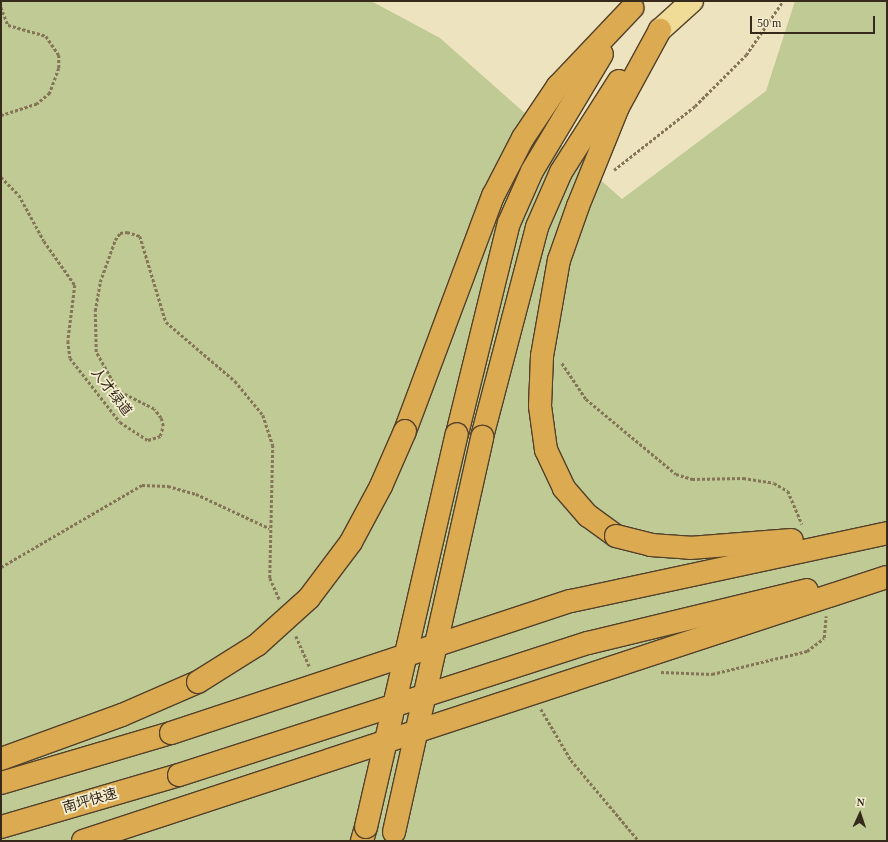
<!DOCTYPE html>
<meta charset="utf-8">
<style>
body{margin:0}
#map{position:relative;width:888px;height:842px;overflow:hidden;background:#ede3bf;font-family:"Times New Roman","Noto Sans SC",serif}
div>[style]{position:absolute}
.green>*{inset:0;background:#bfca94}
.path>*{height:2.5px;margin-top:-1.25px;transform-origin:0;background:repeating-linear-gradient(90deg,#857458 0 3px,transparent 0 5px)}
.roads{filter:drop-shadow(1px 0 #52412c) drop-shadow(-1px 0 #52412c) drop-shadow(0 1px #52412c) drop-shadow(0 -1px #52412c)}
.major>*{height:22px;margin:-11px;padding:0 11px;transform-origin:11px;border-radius:11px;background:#f0dc97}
.highway>*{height:22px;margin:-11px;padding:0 11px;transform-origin:11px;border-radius:11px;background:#dcaa50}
.bridges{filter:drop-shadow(1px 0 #52412c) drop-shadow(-1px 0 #52412c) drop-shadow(0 1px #52412c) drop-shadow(0 -1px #52412c)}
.highway-bridge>*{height:22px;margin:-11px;padding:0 11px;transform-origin:11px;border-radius:11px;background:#dcaa50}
span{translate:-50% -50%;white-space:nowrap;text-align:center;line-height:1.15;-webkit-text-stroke:3.5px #f4edcf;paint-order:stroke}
.street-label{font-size:14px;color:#352a1c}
.frame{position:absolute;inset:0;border:2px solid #352a1c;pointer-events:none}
.north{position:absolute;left:840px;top:794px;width:40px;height:40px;-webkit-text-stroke:3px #f4edcf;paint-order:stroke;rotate:3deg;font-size:11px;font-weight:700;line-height:16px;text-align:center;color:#352a1c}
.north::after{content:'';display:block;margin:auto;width:14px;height:18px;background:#352a1c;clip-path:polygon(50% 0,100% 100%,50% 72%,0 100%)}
.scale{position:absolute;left:750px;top:16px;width:125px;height:18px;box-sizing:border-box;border:2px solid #352a1c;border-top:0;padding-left:5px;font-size:12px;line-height:14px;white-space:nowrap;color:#352a1c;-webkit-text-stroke:3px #f4edcf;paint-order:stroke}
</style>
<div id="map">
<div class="green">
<div style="clip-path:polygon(1px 1px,371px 1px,440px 38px,622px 199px,766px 91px,795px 1px,887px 1px,887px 841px,1px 841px)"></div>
</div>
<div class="path">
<div style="left:1px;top:7px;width:19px;rotate:69deg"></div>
<div style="left:8px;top:25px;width:40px;rotate:16deg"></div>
<div style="left:46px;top:36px;width:23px;rotate:56deg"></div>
<div style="left:59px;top:55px;width:13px;rotate:90deg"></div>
<div style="left:59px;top:68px;width:27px;rotate:110deg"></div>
<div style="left:50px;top:93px;width:17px;rotate:140deg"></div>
<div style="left:37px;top:104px;width:38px;rotate:162deg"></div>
<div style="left:614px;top:170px;width:103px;rotate:-38.3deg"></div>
<div style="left:695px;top:106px;width:72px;rotate:-45deg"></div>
<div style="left:746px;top:55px;width:65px;rotate:-55.6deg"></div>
<div style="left:1px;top:177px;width:25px;rotate:45deg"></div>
<div style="left:19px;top:195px;width:52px;rotate:61.5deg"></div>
<div style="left:44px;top:241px;width:54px;rotate:54.8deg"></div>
<div style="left:75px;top:285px;width:56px;rotate:97.1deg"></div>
<div style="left:68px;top:341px;width:17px;rotate:83deg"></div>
<div style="left:70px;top:358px;width:81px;rotate:52deg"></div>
<div style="left:120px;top:422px;width:33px;rotate:33deg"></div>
<div style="left:148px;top:440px;width:13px;rotate:-18deg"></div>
<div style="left:160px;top:436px;width:10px;rotate:-73deg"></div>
<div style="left:163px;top:426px;width:8px;rotate:-104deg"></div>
<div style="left:161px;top:418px;width:11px;rotate:-128deg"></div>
<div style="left:154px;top:409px;width:40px;rotate:-153.4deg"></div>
<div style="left:118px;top:391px;width:45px;rotate:-119.4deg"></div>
<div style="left:96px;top:352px;width:41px;rotate:-91.4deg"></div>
<div style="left:95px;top:311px;width:29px;rotate:-80deg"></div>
<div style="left:100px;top:282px;width:45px;rotate:-70.3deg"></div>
<div style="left:115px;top:240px;width:9px;rotate:-54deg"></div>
<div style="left:120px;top:233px;width:7px;rotate:-8deg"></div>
<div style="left:127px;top:232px;width:14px;rotate:17deg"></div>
<div style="left:140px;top:236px;width:90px;rotate:73.2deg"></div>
<div style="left:166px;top:322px;width:91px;rotate:40.5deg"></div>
<div style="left:235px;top:381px;width:44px;rotate:50.5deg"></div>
<div style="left:263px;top:415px;width:32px;rotate:72deg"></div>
<div style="left:273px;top:445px;width:133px;rotate:91.3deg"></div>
<div style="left:270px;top:578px;width:24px;rotate:66deg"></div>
<div style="left:562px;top:363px;width:43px;rotate:56.3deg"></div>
<div style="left:586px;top:399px;width:117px;rotate:39.8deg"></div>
<div style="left:676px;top:474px;width:17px;rotate:17deg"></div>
<div style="left:692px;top:479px;width:51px;rotate:-1.1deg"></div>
<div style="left:743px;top:478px;width:31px;rotate:9deg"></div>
<div style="left:774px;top:483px;width:16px;rotate:30deg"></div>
<div style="left:788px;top:491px;width:36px;rotate:67deg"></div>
<div style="left:1px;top:567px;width:163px;rotate:-30.2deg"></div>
<div style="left:142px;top:485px;width:26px;rotate:2deg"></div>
<div style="left:168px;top:486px;width:29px;rotate:16deg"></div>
<div style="left:196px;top:494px;width:81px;rotate:25deg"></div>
<div style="left:296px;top:636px;width:35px;rotate:66deg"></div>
<div style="left:661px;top:672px;width:51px;rotate:2.2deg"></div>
<div style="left:712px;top:674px;width:98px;rotate:-13.6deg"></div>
<div style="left:807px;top:651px;width:21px;rotate:-37deg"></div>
<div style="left:824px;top:638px;width:22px;rotate:-85deg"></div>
<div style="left:541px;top:709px;width:59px;rotate:59.5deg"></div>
<div style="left:571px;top:760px;width:106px;rotate:50deg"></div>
</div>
<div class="roads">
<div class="major">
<div style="left:660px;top:30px;width:43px;rotate:-42.2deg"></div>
</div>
<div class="highway">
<div style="left:405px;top:431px;width:251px;rotate:-69.5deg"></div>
<div style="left:493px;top:196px;width:65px;rotate:-62.7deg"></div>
<div style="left:523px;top:138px;width:63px;rotate:-56.1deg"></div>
<div style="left:558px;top:86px;width:108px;rotate:-46.5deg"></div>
<div style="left:457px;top:434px;width:217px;rotate:-76.2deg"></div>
<div style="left:509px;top:223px;width:57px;rotate:-66.1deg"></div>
<div style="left:532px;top:171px;width:136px;rotate:-59.1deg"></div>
<div style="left:482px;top:437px;width:217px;rotate:-75.3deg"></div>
<div style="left:537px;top:227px;width:60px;rotate:-66.4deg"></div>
<div style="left:561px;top:172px;width:108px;rotate:-57.5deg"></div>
<div style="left:616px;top:536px;width:34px;rotate:-144deg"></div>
<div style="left:588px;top:516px;width:37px;rotate:-131deg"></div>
<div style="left:564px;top:488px;width:42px;rotate:-115.3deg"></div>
<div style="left:546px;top:450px;width:44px;rotate:-97.8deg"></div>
<div style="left:540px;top:406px;width:50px;rotate:-87.7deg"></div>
<div style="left:542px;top:356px;width:97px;rotate:-80deg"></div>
<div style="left:559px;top:260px;width:57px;rotate:-70.6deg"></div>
<div style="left:578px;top:206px;width:107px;rotate:-68deg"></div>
<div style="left:618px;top:107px;width:88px;rotate:-61.4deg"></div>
<div style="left:1px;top:759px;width:129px;rotate:-20deg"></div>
<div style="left:122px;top:715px;width:83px;rotate:-23.5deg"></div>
<div style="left:1px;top:783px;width:177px;rotate:-16.4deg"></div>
<div style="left:1px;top:827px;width:185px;rotate:-16.3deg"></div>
<div style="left:362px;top:841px;width:15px;rotate:-74deg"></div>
</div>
</div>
<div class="bridges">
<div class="highway-bridge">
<div style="left:616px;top:536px;width:36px;rotate:14deg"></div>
<div style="left:651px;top:545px;width:39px;rotate:4deg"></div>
<div style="left:690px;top:548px;width:102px;rotate:-4.5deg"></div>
<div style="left:198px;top:682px;width:70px;rotate:-32.1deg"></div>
<div style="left:257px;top:645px;width:70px;rotate:-42.1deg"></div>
<div style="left:309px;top:598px;width:70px;rotate:-53.1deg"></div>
<div style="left:351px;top:542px;width:64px;rotate:-61.8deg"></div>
<div style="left:381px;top:486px;width:60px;rotate:-66.4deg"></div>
<div style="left:171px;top:733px;width:421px;rotate:-18.3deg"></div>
<div style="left:571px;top:601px;width:323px;rotate:-12.1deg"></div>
<div style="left:179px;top:775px;width:430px;rotate:-17.9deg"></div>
<div style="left:588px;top:643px;width:225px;rotate:-13.6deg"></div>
<div style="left:366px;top:827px;width:403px;rotate:-77deg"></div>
<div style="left:394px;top:832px;width:405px;rotate:-77.4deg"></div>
<div style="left:83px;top:841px;width:846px;rotate:-18.18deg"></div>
</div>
</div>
<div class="street-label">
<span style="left:111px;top:392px;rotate:52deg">人才绿道</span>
<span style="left:90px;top:801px;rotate:-16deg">南坪快速</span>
</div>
<div class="frame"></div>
<div class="north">N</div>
<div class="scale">50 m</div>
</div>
